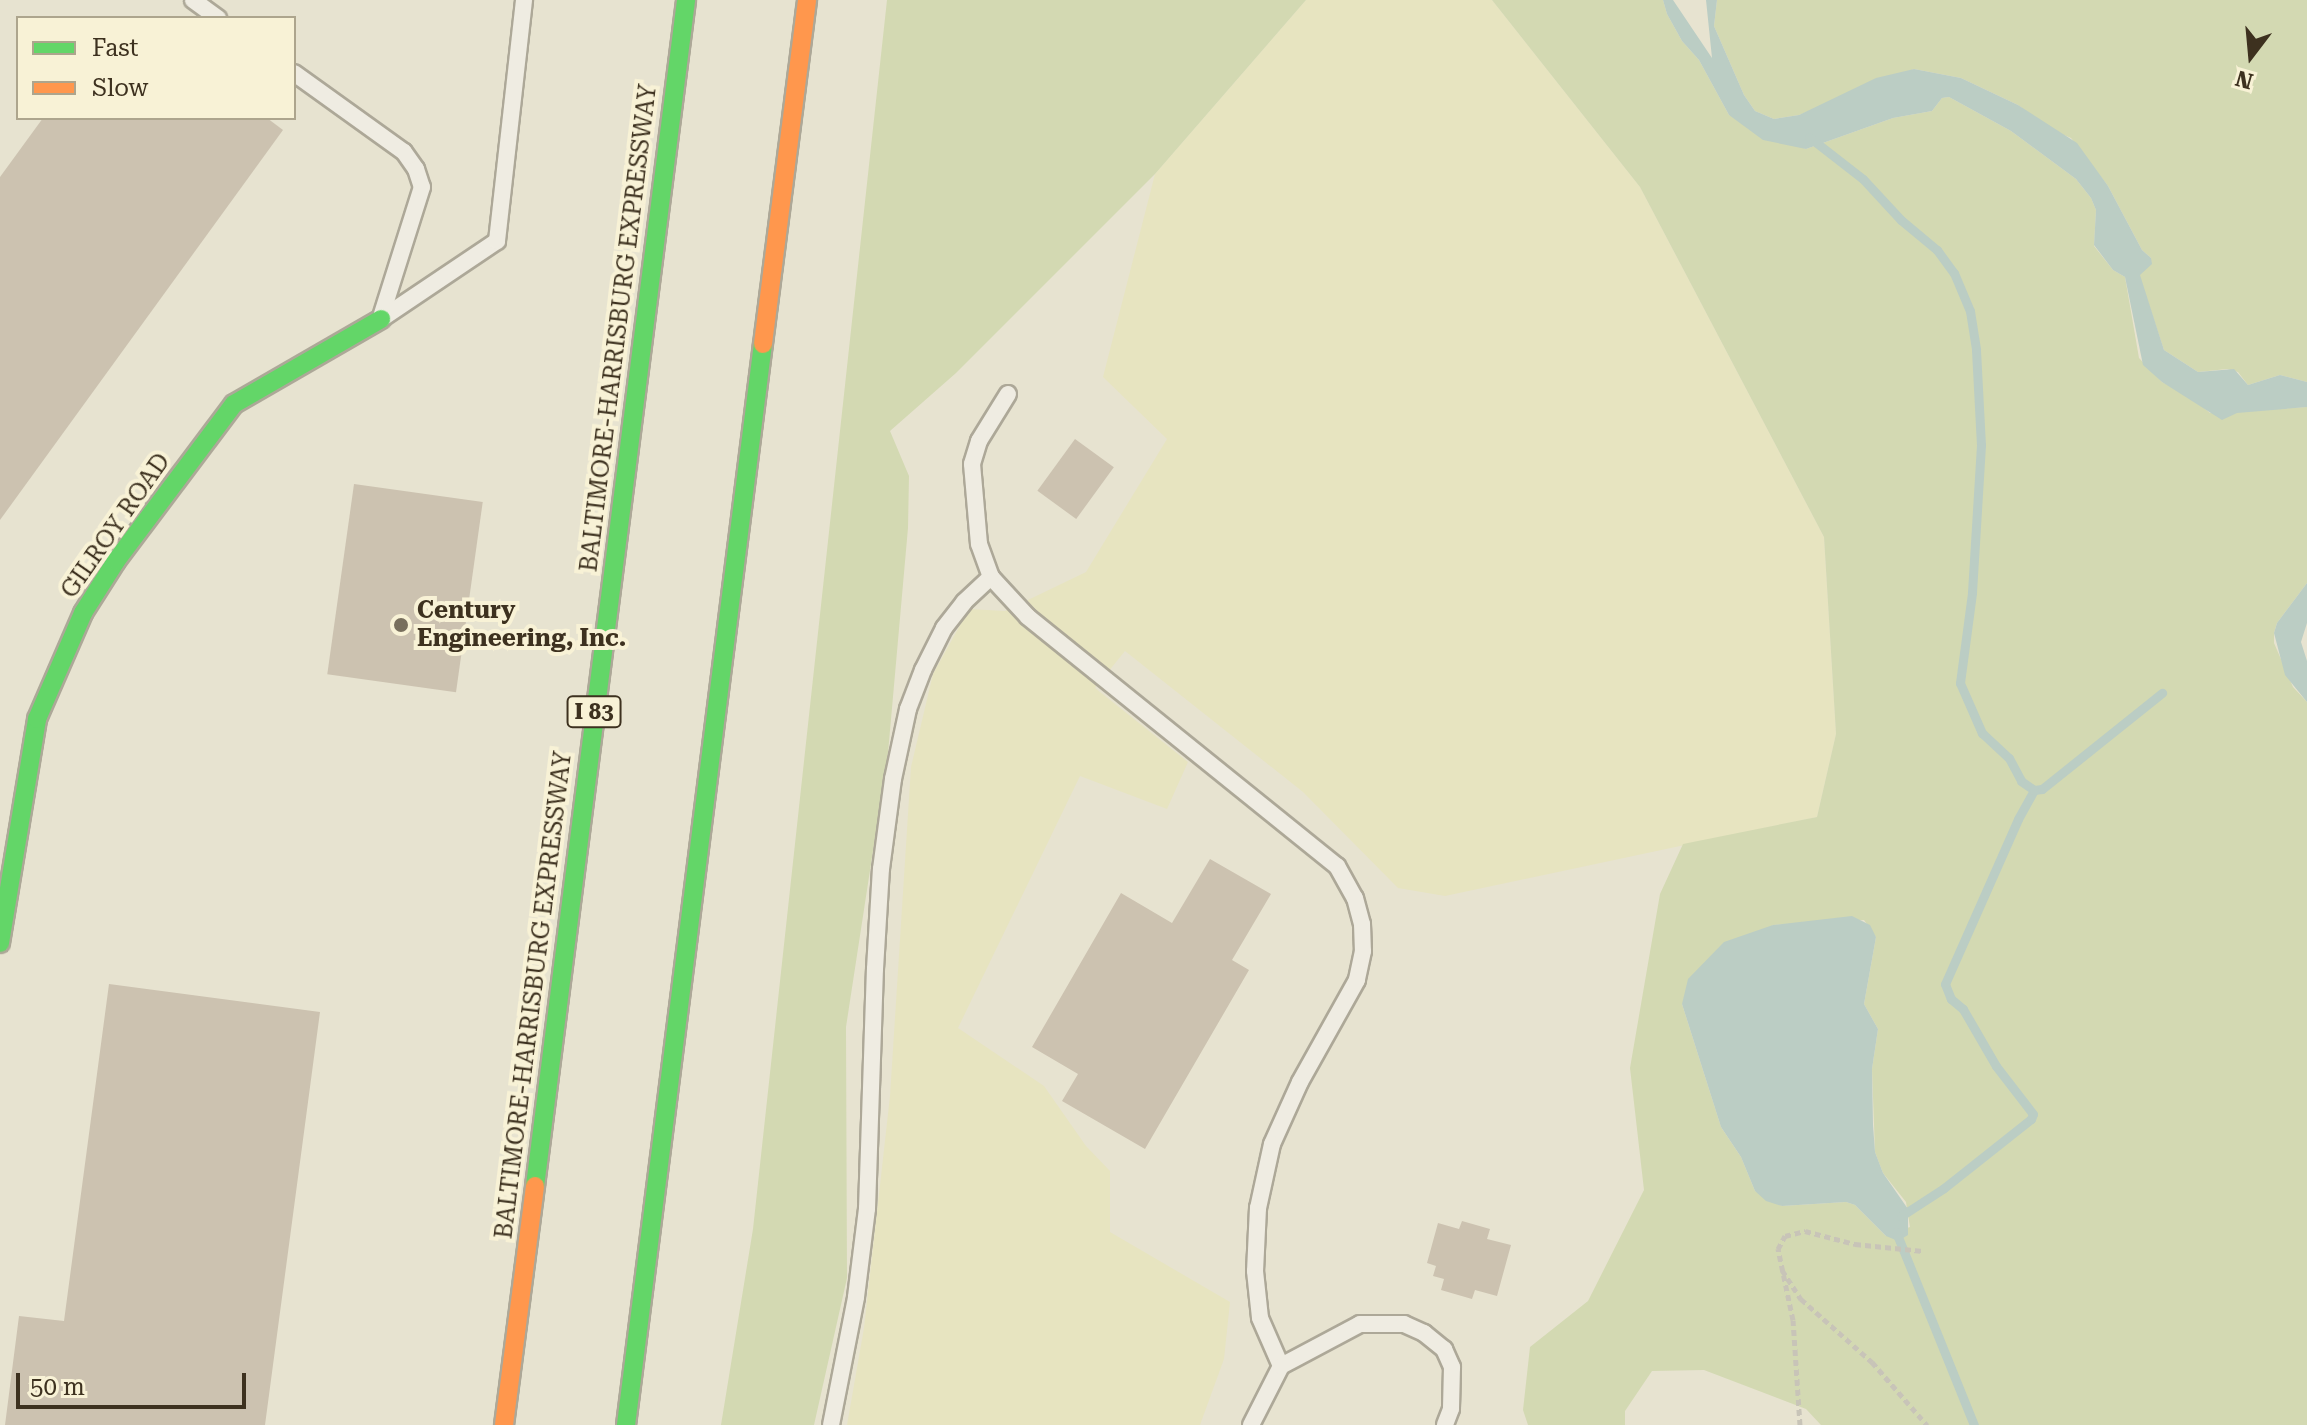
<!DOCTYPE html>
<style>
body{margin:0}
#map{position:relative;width:2307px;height:1425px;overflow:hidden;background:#e7e3d0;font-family:"Roboto Serif",serif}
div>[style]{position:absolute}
.farmland>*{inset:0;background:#e7e4c0}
.green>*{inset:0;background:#d3d9b2}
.water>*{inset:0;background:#bbcdc4}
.stream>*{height:9px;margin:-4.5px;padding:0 4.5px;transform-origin:4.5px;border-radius:4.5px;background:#bbcdc4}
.building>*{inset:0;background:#ccc2b0;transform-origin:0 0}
.path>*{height:5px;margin-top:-2.5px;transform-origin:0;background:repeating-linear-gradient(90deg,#c8c4b8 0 6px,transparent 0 10px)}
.roads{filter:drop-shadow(2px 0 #ada898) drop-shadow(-2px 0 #ada898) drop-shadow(0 2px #ada898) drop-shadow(0 -2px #ada898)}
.lane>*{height:16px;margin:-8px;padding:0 8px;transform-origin:8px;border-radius:8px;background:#efece2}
.fast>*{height:18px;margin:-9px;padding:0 9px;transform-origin:9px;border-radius:9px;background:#63d668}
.slow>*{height:18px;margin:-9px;padding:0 9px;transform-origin:9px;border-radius:9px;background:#ff974d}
.dots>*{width:22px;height:22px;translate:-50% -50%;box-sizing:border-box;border:4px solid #f8f2d6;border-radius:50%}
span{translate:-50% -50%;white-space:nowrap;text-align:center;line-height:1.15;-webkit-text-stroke:8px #f8f2d6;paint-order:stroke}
.shield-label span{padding:2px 6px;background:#f8f2d6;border:2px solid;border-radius:6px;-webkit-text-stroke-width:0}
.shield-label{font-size:22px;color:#3d311f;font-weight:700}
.street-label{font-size:24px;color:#3d311f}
.poi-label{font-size:24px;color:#3d311f;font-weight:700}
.left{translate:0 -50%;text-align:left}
.legend{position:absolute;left:16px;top:16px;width:280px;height:104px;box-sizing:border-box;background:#f8f2d6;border:2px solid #ada58d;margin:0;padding:10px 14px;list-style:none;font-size:24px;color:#3d311f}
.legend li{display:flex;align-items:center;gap:16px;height:40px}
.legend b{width:40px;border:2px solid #ada58d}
.north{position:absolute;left:2211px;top:16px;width:80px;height:80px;-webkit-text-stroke:6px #f8f2d6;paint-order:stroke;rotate:196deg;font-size:22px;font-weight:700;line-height:32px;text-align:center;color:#3d311f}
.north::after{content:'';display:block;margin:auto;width:28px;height:36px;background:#3d311f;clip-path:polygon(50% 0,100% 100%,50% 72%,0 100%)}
.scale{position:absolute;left:16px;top:1373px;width:230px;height:36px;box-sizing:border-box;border:4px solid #3d311f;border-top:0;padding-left:10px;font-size:24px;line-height:28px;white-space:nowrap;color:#3d311f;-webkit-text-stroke:6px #f8f2d6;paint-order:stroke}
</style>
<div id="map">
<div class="farmland">
<div style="clip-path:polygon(1306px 0,1492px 0,1640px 187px,1824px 537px,1836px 734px,1817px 817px,1445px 896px,1398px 888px,1303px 792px,1125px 651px,1095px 688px,1188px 762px,1167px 809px,1080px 776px,958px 1028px,1044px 1086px,1086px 1146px,1110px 1171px,1110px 1232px,1230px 1302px,1224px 1359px,1200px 1425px,847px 1425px,864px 1328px,890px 1096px,911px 767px,933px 674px,969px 609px,1005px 611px,1086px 572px,1167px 439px,1103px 377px,1155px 174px)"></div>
</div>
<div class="green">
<div style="clip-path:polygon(887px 0,1306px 0,1155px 174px,956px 373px,890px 431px,909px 476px,908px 528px,888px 753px,846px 1027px,847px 1278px,814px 1425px,721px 1425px,753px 1229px)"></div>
<div style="clip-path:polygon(evenodd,1492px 0,1663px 0,1667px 14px,1682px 41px,1699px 60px,1729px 115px,1806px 149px,1893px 118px,1932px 111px,1942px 98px,1949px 97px,2011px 131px,2076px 179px,2091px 198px,2096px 210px,2094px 246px,2113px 270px,2125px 277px,2139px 358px,2162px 382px,2188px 395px,2210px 413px,2307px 407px,2307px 583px,2277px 623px,2274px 633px,2274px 643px,2293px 687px,2307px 702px,2307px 1425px,1821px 1425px,1806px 1409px,1704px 1370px,1652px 1371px,1625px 1411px,1625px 1425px,1528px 1425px,1523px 1410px,1530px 1347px,1588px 1301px,1644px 1190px,1630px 1068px,1660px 894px,1683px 844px,1817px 817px,1836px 734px,1824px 537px,1640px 187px,1492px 0,1864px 920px,1876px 937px,1864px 1004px,1878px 1029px,1872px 1069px,1875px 1152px,1883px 1173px,1906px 1202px,1910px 1227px,1886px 1236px,1855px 1205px,1846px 1202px,1782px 1206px,1755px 1191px,1741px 1157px,1721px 1127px,1682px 1004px,1773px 925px,1864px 920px)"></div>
<div style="clip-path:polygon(1717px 0,2307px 0,2307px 382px,2280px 375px,2248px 385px,2238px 372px,2227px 369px,2198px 372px,2164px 350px,2139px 275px,2151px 258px,2142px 250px,2108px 186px,2071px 138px,2052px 130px,2018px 105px,1961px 78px,1914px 69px,1799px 115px,1774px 119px,1755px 111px,1744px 95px,1714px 26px)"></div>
</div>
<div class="water">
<div style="clip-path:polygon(1663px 0,1673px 0,1712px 58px,1706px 0,1717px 0,1714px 26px,1744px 95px,1755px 111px,1774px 119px,1799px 115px,1876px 78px,1914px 69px,1961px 78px,2018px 105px,2077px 143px,2108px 186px,2142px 250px,2151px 258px,2152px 264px,2140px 275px,2164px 350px,2198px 372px,2234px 369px,2248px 385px,2280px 375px,2307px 382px,2307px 407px,2237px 413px,2222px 420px,2162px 382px,2143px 365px,2125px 277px,2113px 270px,2094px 245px,2096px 210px,2091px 198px,2076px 179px,2011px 131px,1949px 97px,1942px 98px,1932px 111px,1893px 118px,1806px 149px,1763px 140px,1729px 115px,1699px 60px,1682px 41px,1667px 14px)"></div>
<div style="clip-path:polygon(2307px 583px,2307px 623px,2301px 642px,2307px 661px,2307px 702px,2285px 675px,2274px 633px,2277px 623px)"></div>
<div style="clip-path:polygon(1852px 916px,1870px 925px,1876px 937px,1864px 1004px,1878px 1029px,1872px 1069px,1873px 1125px,1875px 1152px,1883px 1173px,1908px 1209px,1908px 1235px,1898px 1241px,1886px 1236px,1855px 1205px,1846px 1202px,1782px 1206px,1766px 1201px,1755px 1191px,1741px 1157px,1721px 1127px,1682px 1004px,1688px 979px,1724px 942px,1773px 925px)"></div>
</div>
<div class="stream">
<div style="left:1809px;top:137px;width:68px;rotate:37.9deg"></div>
<div style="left:1863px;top:179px;width:56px;rotate:47.2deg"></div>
<div style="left:1901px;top:220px;width:47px;rotate:39.8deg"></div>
<div style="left:1937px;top:250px;width:29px;rotate:54deg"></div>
<div style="left:1954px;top:273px;width:41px;rotate:67.2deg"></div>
<div style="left:1970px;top:311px;width:39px;rotate:81deg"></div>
<div style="left:1976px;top:350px;width:95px;rotate:87deg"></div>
<div style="left:1981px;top:445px;width:148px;rotate:93.5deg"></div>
<div style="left:1972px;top:593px;width:91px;rotate:97.6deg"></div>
<div style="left:1960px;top:683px;width:55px;rotate:66.3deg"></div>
<div style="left:1982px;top:733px;width:37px;rotate:43deg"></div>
<div style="left:2009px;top:758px;width:26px;rotate:62deg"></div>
<div style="left:2021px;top:781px;width:16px;rotate:35deg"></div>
<div style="left:1901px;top:1216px;width:51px;rotate:-33.1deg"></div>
<div style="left:1944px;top:1188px;width:111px;rotate:-38.4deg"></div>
<div style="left:2031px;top:1119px;width:5px;rotate:-68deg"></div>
<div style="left:2033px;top:1114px;width:61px;rotate:-127.6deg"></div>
<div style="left:1996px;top:1066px;width:66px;rotate:-120.1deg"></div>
<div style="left:1963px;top:1009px;width:16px;rotate:-140deg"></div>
<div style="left:1951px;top:999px;width:16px;rotate:-112deg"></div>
<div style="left:1945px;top:984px;width:180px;rotate:-66.1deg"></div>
<div style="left:2018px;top:819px;width:33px;rotate:-61deg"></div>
<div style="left:2034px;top:790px;width:8px;rotate:-7deg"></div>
<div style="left:2042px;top:789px;width:154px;rotate:-38.7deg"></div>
<div style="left:1896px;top:1232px;width:208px;rotate:68deg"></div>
</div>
<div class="building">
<div style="clip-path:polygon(43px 118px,267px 118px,283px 130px,0 520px,0 177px)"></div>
<div style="left:1075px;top:439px;width:48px;height:64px;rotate:36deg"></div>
<div style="left:354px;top:484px;width:130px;height:192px;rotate:8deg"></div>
<div style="clip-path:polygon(1210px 859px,1271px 894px,1232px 960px,1249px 970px,1145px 1149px,1062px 1101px,1078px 1074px,1032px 1047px,1121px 893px,1172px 923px)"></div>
<div style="clip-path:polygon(109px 984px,320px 1012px,265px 1425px,5px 1425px,19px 1316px,64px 1321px)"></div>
<div style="clip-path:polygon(1462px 1221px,1490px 1229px,1487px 1239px,1511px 1245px,1497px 1296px,1475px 1290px,1472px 1299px,1441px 1290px,1444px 1279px,1433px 1276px,1436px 1266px,1427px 1263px,1438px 1223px,1459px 1229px)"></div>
</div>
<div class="path">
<div style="left:1782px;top:1270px;width:35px;rotate:57deg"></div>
<div style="left:1801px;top:1299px;width:95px;rotate:41.6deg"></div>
<div style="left:1872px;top:1362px;width:84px;rotate:48.9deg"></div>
<div style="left:1800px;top:1425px;width:105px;rotate:-93.8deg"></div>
<div style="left:1793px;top:1320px;width:73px;rotate:-101.9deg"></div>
<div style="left:1778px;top:1249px;width:15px;rotate:-62deg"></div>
<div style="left:1785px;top:1236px;width:21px;rotate:-14deg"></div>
<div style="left:1805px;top:1231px;width:52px;rotate:14.6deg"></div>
<div style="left:1855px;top:1244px;width:68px;rotate:5.9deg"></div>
</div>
<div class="roads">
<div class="lane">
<div style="left:193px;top:0;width:31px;rotate:36deg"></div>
<div style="left:294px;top:73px;width:135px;rotate:35.7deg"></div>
<div style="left:404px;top:152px;width:21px;rotate:55deg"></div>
<div style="left:416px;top:169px;width:19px;rotate:72deg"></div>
<div style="left:422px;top:187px;width:136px;rotate:107.5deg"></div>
<div style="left:381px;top:319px;width:140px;rotate:-33.9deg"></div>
<div style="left:497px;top:241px;width:243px;rotate:-83.6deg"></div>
<div style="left:1008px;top:394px;width:55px;rotate:121.7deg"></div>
<div style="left:979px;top:441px;width:24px;rotate:107deg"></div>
<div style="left:972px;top:464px;width:80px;rotate:85deg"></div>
<div style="left:979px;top:544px;width:35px;rotate:70deg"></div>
<div style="left:991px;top:577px;width:54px;rotate:47.2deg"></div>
<div style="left:1028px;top:617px;width:397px;rotate:38.9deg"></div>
<div style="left:1337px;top:866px;width:37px;rotate:61deg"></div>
<div style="left:1355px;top:898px;width:27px;rotate:75deg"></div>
<div style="left:1362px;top:924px;width:27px;rotate:88deg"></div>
<div style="left:1363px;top:951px;width:30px;rotate:102deg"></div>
<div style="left:1357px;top:980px;width:117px;rotate:119.2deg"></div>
<div style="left:1300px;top:1082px;width:68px;rotate:114.3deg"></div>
<div style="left:1272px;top:1144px;width:66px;rotate:102.3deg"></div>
<div style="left:1258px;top:1208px;width:63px;rotate:92.7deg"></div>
<div style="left:1255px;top:1271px;width:47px;rotate:83.9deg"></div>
<div style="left:1260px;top:1318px;width:52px;rotate:66.4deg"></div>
<div style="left:1281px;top:1366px;width:66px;rotate:117deg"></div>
<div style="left:1281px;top:1366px;width:89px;rotate:-28deg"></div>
<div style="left:1360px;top:1324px;width:44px"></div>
<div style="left:1404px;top:1324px;width:22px;rotate:24deg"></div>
<div style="left:1424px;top:1333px;width:26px;rotate:39deg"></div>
<div style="left:1444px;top:1349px;width:20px;rotate:66deg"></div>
<div style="left:1452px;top:1367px;width:42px;rotate:91.4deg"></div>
<div style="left:1451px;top:1409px;width:17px;rotate:111deg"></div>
<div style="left:831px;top:1425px;width:130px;rotate:-78.9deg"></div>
<div style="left:856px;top:1297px;width:89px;rotate:-82.9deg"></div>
<div style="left:867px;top:1209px;width:240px;rotate:-88.1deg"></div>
<div style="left:875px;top:969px;width:100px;rotate:-86.6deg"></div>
<div style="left:881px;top:869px;width:91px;rotate:-82.4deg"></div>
<div style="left:893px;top:779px;width:72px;rotate:-77.9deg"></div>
<div style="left:908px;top:709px;width:42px;rotate:-69deg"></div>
<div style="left:923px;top:670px;width:47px;rotate:-63.4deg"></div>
<div style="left:944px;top:628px;width:33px;rotate:-52deg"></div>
<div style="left:964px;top:602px;width:37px;rotate:-43deg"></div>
</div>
<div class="fast">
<div style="left:0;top:943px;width:227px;rotate:-80.6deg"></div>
<div style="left:37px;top:719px;width:116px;rotate:-66.5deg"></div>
<div style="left:83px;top:613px;width:62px;rotate:-57.6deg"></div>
<div style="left:116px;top:561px;width:196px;rotate:-53.1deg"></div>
<div style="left:234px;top:404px;width:170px;rotate:-30deg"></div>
<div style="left:535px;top:1186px;width:1196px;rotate:-82.74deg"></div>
<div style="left:626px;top:1425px;width:1090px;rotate:-82.78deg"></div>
</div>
<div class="slow">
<div style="left:763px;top:344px;width:347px;rotate:-82.7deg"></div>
<div style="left:504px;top:1425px;width:241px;rotate:-82.6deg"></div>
</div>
</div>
<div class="dots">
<div style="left:401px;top:625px;background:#786f5d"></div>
</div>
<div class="shield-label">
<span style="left:594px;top:712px">I 83</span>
</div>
<div class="street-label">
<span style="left:619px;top:328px;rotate:-83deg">BALTIMORE-HARRISBURG EXPRESSWAY</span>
<span style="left:116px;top:526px;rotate:-55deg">GILROY ROAD</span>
<span style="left:534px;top:995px;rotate:-83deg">BALTIMORE-HARRISBURG EXPRESSWAY</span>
</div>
<div class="poi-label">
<span class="left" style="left:417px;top:625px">Century<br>Engineering, Inc.</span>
</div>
<ul class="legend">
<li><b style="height:10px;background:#63d668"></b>Fast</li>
<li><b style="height:10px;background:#ff974d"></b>Slow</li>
</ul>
<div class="north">N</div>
<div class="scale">50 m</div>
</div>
